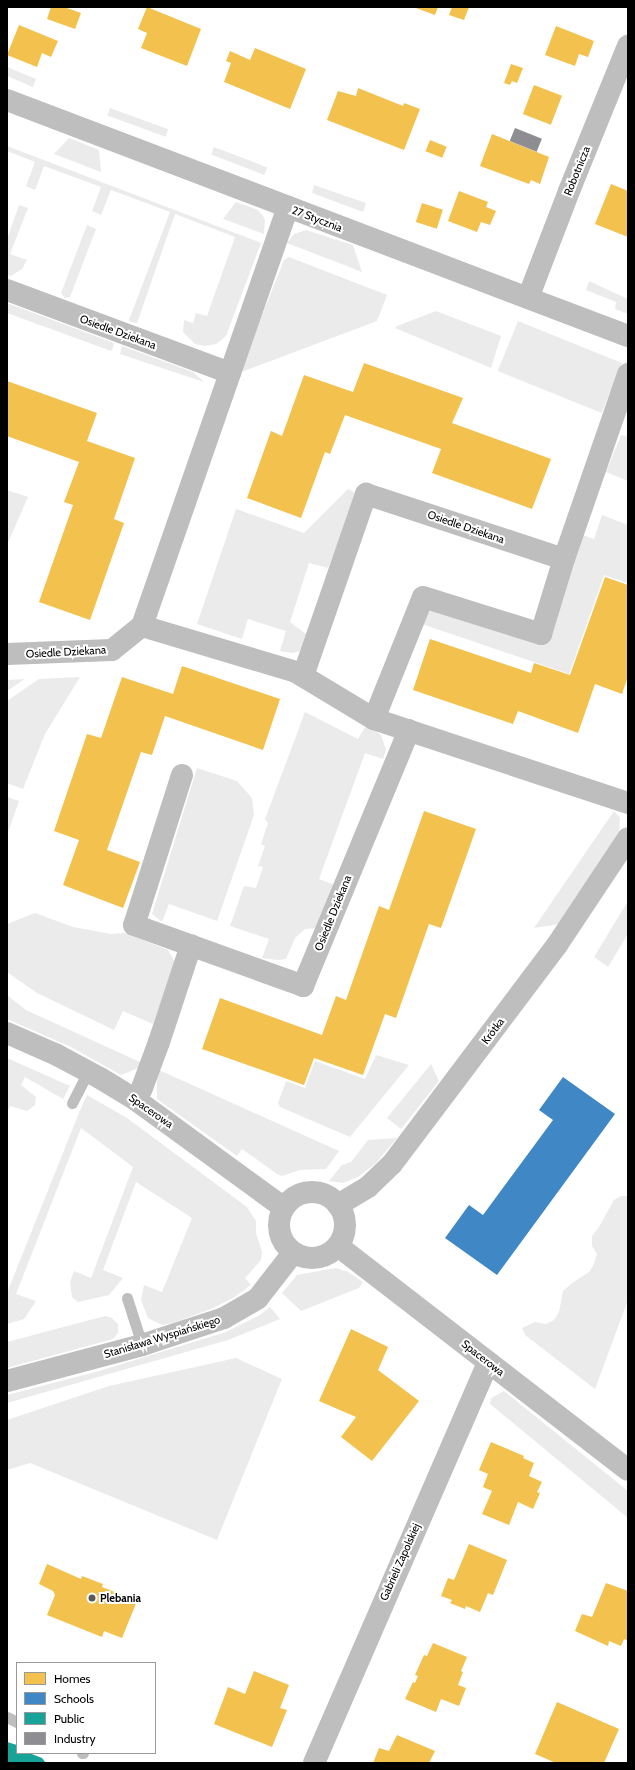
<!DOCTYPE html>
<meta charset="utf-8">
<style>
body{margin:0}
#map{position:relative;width:635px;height:1770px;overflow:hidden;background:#fff;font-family:Cabin,sans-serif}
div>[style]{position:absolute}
.green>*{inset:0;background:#ebebeb;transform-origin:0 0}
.homes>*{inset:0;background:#f2c14e;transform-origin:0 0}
.schools>*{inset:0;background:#3f88c5}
.public>*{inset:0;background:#17a398}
.industry>*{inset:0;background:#8d8d92;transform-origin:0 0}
.lane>*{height:11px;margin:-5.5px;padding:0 5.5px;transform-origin:5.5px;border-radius:5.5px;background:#bebebe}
.street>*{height:22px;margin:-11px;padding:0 11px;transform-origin:11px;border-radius:11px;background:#bebebe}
.street>.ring{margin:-11px;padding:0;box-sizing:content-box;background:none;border:22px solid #bebebe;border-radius:50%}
.dots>*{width:11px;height:11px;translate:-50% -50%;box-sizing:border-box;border:2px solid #fff;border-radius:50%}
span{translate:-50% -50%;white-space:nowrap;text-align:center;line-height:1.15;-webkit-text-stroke:4px #fff;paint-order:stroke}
.street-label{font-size:11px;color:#000}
.poi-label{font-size:11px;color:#000;font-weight:700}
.left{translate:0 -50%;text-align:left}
.frame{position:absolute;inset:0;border:8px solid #000;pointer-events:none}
.legend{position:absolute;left:16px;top:1662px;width:140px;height:92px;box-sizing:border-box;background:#fff;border:1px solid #999;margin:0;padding:5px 7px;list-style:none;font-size:12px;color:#000}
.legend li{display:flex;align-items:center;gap:8px;height:20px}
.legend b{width:20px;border:1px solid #999}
</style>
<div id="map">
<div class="green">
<div style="clip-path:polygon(7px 67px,36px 79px,33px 87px,7px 76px)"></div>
<div style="left:110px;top:108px;width:62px;height:8px;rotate:20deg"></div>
<div style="clip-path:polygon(69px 138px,99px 150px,101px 172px,54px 154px)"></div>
<div style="clip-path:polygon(7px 146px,261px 243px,226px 336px,216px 344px,205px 346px,195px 344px,183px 332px,184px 320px,193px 323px,196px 313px,207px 316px,235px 237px,175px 214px,137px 323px,131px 322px,129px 320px,170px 212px,111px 190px,101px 215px,92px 211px,101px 187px,44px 166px,35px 190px,26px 186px,35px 162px,7px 151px)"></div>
<div style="left:214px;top:147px;width:57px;height:8px;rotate:21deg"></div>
<div style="clip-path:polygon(314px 185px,366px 203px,363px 212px,312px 193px)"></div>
<div style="clip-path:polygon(236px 202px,258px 210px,263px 216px,265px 220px,264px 234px,223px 219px)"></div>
<div style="clip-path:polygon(19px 205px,28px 208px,10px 254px,27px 260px,22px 269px,11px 276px,7px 275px,7px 239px)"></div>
<div style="clip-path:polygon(87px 225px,96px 229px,70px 297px,65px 298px,61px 293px)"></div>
<div style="clip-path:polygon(306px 230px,353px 245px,362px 272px,287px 243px,294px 234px)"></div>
<div style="clip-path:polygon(289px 257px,387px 295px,377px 321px,239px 373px,284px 260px)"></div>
<div style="clip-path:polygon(589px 281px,628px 299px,628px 314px,615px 309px,616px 302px,586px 290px)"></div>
<div style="clip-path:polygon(7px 303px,114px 343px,113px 348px,111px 351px,7px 313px)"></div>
<div style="clip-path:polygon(436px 311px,501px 336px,491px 368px,395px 328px,397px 326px)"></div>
<div style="left:518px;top:321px;width:112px;height:54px;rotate:22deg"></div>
<div style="clip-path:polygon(122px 346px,193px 372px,204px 382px,120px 354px)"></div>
<div style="clip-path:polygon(621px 435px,628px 437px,628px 481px,606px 472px)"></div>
<div style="clip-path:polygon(348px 489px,358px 494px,328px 568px,309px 563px,290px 622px,306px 634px,300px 651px,293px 653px,280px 651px,286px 631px,248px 619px,242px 639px,197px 624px,236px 509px,304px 533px)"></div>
<div style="clip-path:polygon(7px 490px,28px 497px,7px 545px)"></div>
<div style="clip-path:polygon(602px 515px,628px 525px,628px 583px,604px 575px,569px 674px,419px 623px,431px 608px,543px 642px,580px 534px,594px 539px)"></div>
<div style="clip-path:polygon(80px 677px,45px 734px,23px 789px,7px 783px,7px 701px,39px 679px)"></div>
<div style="clip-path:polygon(25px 679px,7px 691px,7px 680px)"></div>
<div style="clip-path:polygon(305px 712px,358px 739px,367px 724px,381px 735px,386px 750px,383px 759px,365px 753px,319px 879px,337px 886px,318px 928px,305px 929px,295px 938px,286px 959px,278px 960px,262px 958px,269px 939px,230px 926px,244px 886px,256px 888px,263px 867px,258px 866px,265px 846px,261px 844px,268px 823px,265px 819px)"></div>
<div style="clip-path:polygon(197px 768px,237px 781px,252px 798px,254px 815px,217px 921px,169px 904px,162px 922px,152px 914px)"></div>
<div style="clip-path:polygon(7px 797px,19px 801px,7px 835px)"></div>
<div style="clip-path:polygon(614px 811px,620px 818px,619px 832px,560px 924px,534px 928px)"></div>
<div style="clip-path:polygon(628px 901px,628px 934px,608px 967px,594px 957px)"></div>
<div style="clip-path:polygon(35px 913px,73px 927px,111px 934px,125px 933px,168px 950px,175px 962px,153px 1024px,123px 1011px,114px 1030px,37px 993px,7px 972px,7px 924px)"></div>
<div style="clip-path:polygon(7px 995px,26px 1010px,142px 1063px,141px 1067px,121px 1075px,71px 1047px,7px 1019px)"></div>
<div style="clip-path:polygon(376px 1055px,409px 1065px,350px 1137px,280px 1107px,278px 1103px,286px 1081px,305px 1088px,315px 1061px,365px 1079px)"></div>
<div style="clip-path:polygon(7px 1058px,70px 1086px,63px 1099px,25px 1077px,21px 1085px,36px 1097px,35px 1105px,27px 1111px,10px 1106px,7px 1113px)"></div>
<div style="clip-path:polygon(431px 1064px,439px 1081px,401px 1129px,387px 1118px)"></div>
<div style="clip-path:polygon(159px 1070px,339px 1151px,326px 1169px,300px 1170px,282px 1176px,277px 1174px,242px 1149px,237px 1156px,157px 1099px,157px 1074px)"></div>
<div style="clip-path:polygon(87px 1095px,127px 1118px,247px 1207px,256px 1221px,256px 1233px,262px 1252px,261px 1260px,245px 1278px,251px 1285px,233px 1298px,211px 1309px,173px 1323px,162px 1325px,148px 1318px,141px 1300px,144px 1285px,162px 1292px,192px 1218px,136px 1182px,103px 1270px,123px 1278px,109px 1295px,78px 1302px,72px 1297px,70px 1282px,74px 1271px,91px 1278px,133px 1167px,81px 1128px,16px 1294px,36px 1301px,24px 1319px,7px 1324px,7px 1293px,81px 1108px)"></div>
<div style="clip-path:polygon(397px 1138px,376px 1163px,358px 1177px,343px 1183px,329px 1181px,342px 1165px,351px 1162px,368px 1140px)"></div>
<div style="clip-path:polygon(621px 1196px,628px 1196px,628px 1300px,595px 1389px,525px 1335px,522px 1328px,535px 1322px,546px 1324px,554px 1320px,559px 1312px,563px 1291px,572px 1283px,589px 1272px,593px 1266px,597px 1254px,592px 1246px,592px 1236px,599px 1227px,614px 1200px)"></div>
<div style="clip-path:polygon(336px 1268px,348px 1272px,363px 1282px,359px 1288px,301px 1311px,282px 1293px,297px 1275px)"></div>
<div style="clip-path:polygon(270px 1307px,280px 1319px,228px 1340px,7px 1403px,7px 1395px,99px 1371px,226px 1332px,260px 1315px)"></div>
<div style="clip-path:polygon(105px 1316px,112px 1318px,118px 1324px,118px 1333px,113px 1339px,7px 1368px,7px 1342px)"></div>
<div style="clip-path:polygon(236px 1358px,282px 1379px,217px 1540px,30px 1463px,7px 1470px,7px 1420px,109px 1386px)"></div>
<div style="clip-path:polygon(504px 1391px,628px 1491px,628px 1518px,490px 1404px,491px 1398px)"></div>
</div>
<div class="homes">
<div style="clip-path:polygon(51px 7px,64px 7px,81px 13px,75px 29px,47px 19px)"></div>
<div style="clip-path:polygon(147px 7px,201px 29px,187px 66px,141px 48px,147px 33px,138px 29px)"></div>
<div style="clip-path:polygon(413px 7px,438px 7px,435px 15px)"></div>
<div style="clip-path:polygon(452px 7px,469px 7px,464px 20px,449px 15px)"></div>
<div style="clip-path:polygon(19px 25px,58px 41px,51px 57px,42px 53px,37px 67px,7px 55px)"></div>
<div style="clip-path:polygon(556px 26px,594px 41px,588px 57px,579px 54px,575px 66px,545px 55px)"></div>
<div style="clip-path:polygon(255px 48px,306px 69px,290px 109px,224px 82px,231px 63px,226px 61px,230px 51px,250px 60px)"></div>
<div style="clip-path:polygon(511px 64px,523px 68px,517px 83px,512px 81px,510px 85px,504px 83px)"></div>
<div style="left:534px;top:85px;width:30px;height:31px;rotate:21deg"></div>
<div style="clip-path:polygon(358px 88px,403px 106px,404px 103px,420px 109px,404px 150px,327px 120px,338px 91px,356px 96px)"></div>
<div style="clip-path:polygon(492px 134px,549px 157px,540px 184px,531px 180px,529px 184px,480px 166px)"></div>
<div style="left:430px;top:140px;width:18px;height:12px;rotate:22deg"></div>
<div style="clip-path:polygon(611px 184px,628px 191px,628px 237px,595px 224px)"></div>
<div style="clip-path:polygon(459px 191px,488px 202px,486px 207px,496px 211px,490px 225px,481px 222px,477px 232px,448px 221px)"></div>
<div style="left:422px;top:203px;width:22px;height:20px;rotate:18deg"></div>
<div style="clip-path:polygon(364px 363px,463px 398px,452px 423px,551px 459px,532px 509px,432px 473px,441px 449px,345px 415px,330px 454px,325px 452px,301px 518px,247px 498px,271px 431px,282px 436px,304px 375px,353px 392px)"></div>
<div style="clip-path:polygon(7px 381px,97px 413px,87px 441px,135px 458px,114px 519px,124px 523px,90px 620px,39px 602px,73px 505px,64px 502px,79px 462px,7px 436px)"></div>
<div style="clip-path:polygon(605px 577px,628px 585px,628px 676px,622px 694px,595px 684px,578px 733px,518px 711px,513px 724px,413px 690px,430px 639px,531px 673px,534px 663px,570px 675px)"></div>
<div style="clip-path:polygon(182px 666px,280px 699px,263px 750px,165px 716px,152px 755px,141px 752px,107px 850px,140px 862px,123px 908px,63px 885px,79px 840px,54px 831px,87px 734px,101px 738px,122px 677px,173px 694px)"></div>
<div style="clip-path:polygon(424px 811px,476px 829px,441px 928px,429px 924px,396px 1018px,385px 1014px,363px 1075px,314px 1058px,304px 1085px,202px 1049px,220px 998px,322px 1035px,336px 996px,346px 1000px,379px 906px,389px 910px)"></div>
<div style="clip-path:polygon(351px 1329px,388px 1347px,378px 1370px,419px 1401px,372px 1461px,341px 1437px,356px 1417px,319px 1401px)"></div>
<div style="clip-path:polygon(491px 1442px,524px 1456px,523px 1458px,534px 1463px,529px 1476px,542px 1482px,537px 1492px,540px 1493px,533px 1509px,518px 1502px,509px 1525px,482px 1514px,492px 1491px,483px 1487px,488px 1474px,479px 1470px)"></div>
<div style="clip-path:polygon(469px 1544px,507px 1560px,493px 1595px,488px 1593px,480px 1612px,466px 1606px,465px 1609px,450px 1603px,452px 1600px,441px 1596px,448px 1578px,454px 1580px)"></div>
<div style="clip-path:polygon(47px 1564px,81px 1579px,82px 1576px,103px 1584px,102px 1587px,137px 1601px,122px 1638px,104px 1631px,102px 1637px,47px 1615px,55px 1595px,53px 1591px,39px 1584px)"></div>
<div style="clip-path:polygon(606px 1583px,628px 1591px,628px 1641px,624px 1639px,621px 1646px,609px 1641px,608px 1646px,575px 1631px,582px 1614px,592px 1617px)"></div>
<div style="clip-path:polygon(433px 1643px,467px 1657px,461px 1671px,463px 1672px,458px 1685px,466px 1688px,459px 1706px,441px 1699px,436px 1712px,405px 1699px,413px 1682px,415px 1683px,418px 1676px,415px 1675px,424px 1655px,427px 1656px)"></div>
<div style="clip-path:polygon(254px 1671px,289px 1685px,280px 1708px,287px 1710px,272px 1747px,214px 1724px,228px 1687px,245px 1694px)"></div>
<div style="clip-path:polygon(557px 1702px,619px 1729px,604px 1763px,556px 1763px,535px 1754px)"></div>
<div style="clip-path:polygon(397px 1735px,435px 1751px,429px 1763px,373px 1763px,379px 1748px,389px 1751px)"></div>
</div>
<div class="schools">
<div style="clip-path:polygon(563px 1077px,615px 1114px,497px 1275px,445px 1238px,469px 1205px,483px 1215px,553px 1120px,539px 1110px)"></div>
</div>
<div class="public">
<div style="clip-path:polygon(7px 1742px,17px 1745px,17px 1753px,29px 1753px,42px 1758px,46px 1763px,7px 1763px)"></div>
</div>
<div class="industry">
<div style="left:515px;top:128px;width:29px;height:14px;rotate:22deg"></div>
</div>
<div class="lane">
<div style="left:72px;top:1103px;width:36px;rotate:-63deg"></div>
<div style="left:127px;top:1298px;width:49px;rotate:72.3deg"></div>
<div style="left:7px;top:1717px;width:11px;rotate:27deg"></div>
<div style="left:82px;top:1753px;width:1px"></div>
</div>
<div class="street">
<div style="left:7px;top:100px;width:664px;rotate:20.81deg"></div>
<div style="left:7px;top:290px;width:238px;rotate:20.4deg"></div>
<div style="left:528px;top:298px;width:115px;rotate:-69deg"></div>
<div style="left:569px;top:191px;width:157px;rotate:-67.9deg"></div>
<div style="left:142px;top:626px;width:161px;rotate:16.6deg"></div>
<div style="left:296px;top:672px;width:91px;rotate:31.1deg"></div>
<div style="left:374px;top:719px;width:268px;rotate:18.3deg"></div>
<div style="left:7px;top:654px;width:105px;rotate:-2.2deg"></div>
<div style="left:112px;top:650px;width:38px;rotate:-39deg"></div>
<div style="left:142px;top:626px;width:444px;rotate:-70.8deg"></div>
<div style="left:303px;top:676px;width:193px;rotate:-70.9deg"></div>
<div style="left:366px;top:494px;width:208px;rotate:18.2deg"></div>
<div style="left:564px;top:559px;width:196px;rotate:-70.9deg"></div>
<div style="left:374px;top:719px;width:131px;rotate:-68.1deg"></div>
<div style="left:423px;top:597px;width:124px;rotate:17.4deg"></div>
<div style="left:541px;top:634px;width:78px;rotate:-73deg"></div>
<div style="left:182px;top:775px;width:157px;rotate:107.7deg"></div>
<div style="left:134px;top:925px;width:180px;rotate:19.8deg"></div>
<div style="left:303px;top:986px;width:277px;rotate:-67.5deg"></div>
<div style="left:7px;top:1033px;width:55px;rotate:23.7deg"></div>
<div style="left:57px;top:1055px;width:49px;rotate:28.1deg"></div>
<div style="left:100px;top:1078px;width:42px;rotate:31.4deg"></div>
<div style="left:136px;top:1100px;width:182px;rotate:36.1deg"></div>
<div style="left:136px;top:1100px;width:13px;rotate:-63deg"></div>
<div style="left:142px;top:1088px;width:49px;rotate:-69.7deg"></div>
<div style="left:159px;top:1042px;width:102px;rotate:-71.7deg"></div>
<div class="ring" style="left:279px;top:1192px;width:44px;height:44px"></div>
<div style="left:338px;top:1205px;width:35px;rotate:-31deg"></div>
<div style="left:368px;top:1187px;width:33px;rotate:-44deg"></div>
<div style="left:392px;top:1164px;width:274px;rotate:-53deg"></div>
<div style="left:557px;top:945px;width:128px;rotate:-56.4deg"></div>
<div style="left:338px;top:1246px;width:366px;rotate:37.7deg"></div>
<div style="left:7px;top:1381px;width:140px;rotate:-14.9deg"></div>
<div style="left:142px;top:1345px;width:86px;rotate:-18.2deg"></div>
<div style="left:224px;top:1318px;width:39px;rotate:-30deg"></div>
<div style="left:258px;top:1298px;width:57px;rotate:-52.1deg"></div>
<div style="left:314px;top:1763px;width:437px;rotate:-66.5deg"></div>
</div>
<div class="dots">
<div style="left:92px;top:1598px;background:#595959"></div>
</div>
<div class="street-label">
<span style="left:577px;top:171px;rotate:-68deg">Robotnicza</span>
<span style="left:317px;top:219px;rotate:21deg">27 Stycznia</span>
<span style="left:118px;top:332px;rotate:20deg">Osiedle Dziekana</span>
<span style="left:466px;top:527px;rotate:19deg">Osiedle Dziekana</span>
<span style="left:66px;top:652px;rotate:-3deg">Osiedle Dziekana</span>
<span style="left:333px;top:913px;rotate:-68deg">Osiedle Dziekana</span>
<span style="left:493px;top:1031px;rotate:-53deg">Krótka</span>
<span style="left:151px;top:1111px;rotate:35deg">Spacerowa</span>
<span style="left:162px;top:1337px;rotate:-17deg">Stanisława Wyspiańskiego</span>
<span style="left:483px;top:1358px;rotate:38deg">Spacerowa</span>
<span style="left:400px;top:1562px;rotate:-66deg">Gabrieli Zapolskiej</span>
</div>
<div class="poi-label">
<span class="left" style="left:100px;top:1598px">Plebania</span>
</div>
<div class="frame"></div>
<ul class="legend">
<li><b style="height:11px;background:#f2c14e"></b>Homes</li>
<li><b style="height:11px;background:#3f88c5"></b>Schools</li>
<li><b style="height:11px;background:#17a398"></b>Public</li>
<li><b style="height:11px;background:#8d8d92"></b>Industry</li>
</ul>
</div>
